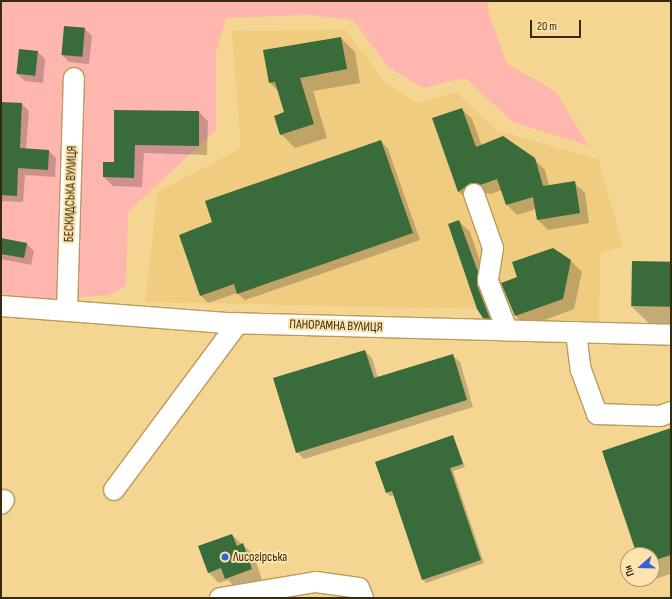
<!DOCTYPE html>
<meta charset="utf-8">
<style>
body{margin:0}
#map{position:relative;width:672px;height:599px;overflow:hidden;background:#f5d592;font-family:"Sofia Sans Condensed",sans-serif}
div>[style]{position:absolute}
.built>*{inset:0;background:#f0cc81}
.green>*{inset:0;background:#ffb6af}
.shadow>*{inset:0;background:#0003}
.building>*{inset:0;background:#396b3b;transform-origin:0 0}
.roads{filter:drop-shadow(1px 0 #ba9b59) drop-shadow(-1px 0 #ba9b59) drop-shadow(0 1px #ba9b59) drop-shadow(0 -1px #ba9b59)}
.minor>*{height:20px;margin:-10px;padding:0 10px;transform-origin:10px;border-radius:10px;background:#fff}
.dots>*{width:11px;height:11px;translate:-50% -50%;box-sizing:border-box;border:2px solid #fde3ae;border-radius:50%}
span{translate:-50% -50%;white-space:nowrap;text-align:center;line-height:1.15;-webkit-text-stroke:4px #fde3ae;paint-order:stroke}
.street-label{font-size:13px;color:#372b0f}
.poi-label{font-size:13px;color:#372b0f}
.left{translate:0 -50%;text-align:left}
.frame{position:absolute;inset:0;border:2px solid #372b0f;pointer-events:none}
.north{position:absolute;left:620px;top:547px;width:40px;height:40px;box-sizing:border-box;background:#fde3ae;border:1px solid #ae996e;border-radius:50%;rotate:250deg;font-size:11px;font-weight:700;line-height:16px;text-align:center;color:#372b0f}
.north::after{content:'';display:block;margin:auto;width:14px;height:18px;background:#3764d4;clip-path:polygon(50% 0,100% 100%,50% 72%,0 100%)}
.scale{position:absolute;left:530px;top:20px;width:51px;height:18px;box-sizing:border-box;border:2px solid #372b0f;border-top:0;padding-left:5px;font-size:12px;line-height:14px;white-space:nowrap;color:#372b0f;-webkit-text-stroke:3px #fde3ae;paint-order:stroke}
</style>
<div id="map">
<div class="built">
<div style="clip-path:polygon(346px 30px,386px 84px,418px 103px,456px 92px,498px 131px,598px 159px,623px 246px,600px 254px,599px 321px,494px 320px,486px 323px,476px 309px,145px 302px,158px 192px,241px 148px,232px 31px)"></div>
</div>
<div class="green">
<div style="clip-path:polygon(1px 1px,488px 1px,488px 11px,507px 64px,555px 91px,589px 146px,513px 122px,465px 78px,423px 88px,388px 67px,353px 20px,309px 15px,226px 18px,216px 53px,216px 130px,128px 212px,126px 286px,109px 295px,48px 300px,1px 300px)"></div>
</div>
<div class="shadow">
<div style="clip-path:polygon(85px 29px,92px 36px,89px 64px,69px 62px,62px 55px)"></div>
<div style="clip-path:polygon(341px 38px,355px 52px,360px 83px,313px 91px,327px 138px,295px 148px,281px 134px,286px 113px,279px 92px,270px 83px)"></div>
<div style="clip-path:polygon(38px 52px,45px 59px,43px 83px,25px 81px,17px 74px)"></div>
<div style="clip-path:polygon(1px 103px,22px 104px,29px 111px,26px 149px,49px 151px,56px 158px,55px 177px,25px 175px,23px 202px,1px 201px)"></div>
<div style="clip-path:polygon(462px 109px,472px 119px,482px 146px,534px 159px,545px 170px,549px 186px,574px 183px,585px 193px,589px 223px,548px 230px,538px 220px,536px 209px,517px 215px,507px 205px,502px 190px,491px 194px,481px 193px,469px 202px,459px 192px,433px 119px)"></div>
<div style="clip-path:polygon(115px 111px,199px 112px,208px 121px,207px 155px,144px 153px,142px 187px,113px 186px,104px 177px,115px 163px)"></div>
<div style="clip-path:polygon(381px 141px,388px 149px,420px 240px,245px 300px,237px 293px,208px 303px,201px 296px,181px 235px,214px 223px)"></div>
<div style="clip-path:polygon(459px 221px,470px 232px,488px 284px,495px 329px,484px 318px)"></div>
<div style="clip-path:polygon(1px 239px,27px 244px,34px 251px,31px 265px,1px 259px)"></div>
<div style="clip-path:polygon(571px 261px,582px 272px,574px 309px,526px 327px,516px 316px,502px 283px)"></div>
<div style="clip-path:polygon(671px 263px,671px 334px,660px 334px,631px 306px)"></div>
<div style="clip-path:polygon(365px 351px,372px 358px,378px 378px,452px 355px,460px 362px,473px 407px,304px 459px,297px 452px)"></div>
<div style="clip-path:polygon(671px 429px,671px 577px,670px 574px,656px 579px,652px 575px,652px 555px,638px 555px)"></div>
<div style="clip-path:polygon(453px 436px,465px 467px,453px 471px,484px 563px,426px 583px,423px 579px,394px 495px,390px 496px,387px 493px,377px 462px)"></div>
<div style="clip-path:polygon(232px 535px,254px 555px,262px 580px,237px 589px,228px 580px,219px 583px,209px 573px)"></div>
</div>
<div class="building">
<div style="left:64px;top:26px;width:21px;height:29px;rotate:5deg"></div>
<div style="clip-path:polygon(341px 37px,347px 69px,300px 78px,314px 124px,280px 135px,274px 116px,284px 112px,275px 82px,269px 83px,263px 50px)"></div>
<div style="left:19px;top:49px;width:19px;height:25px;rotate:6deg"></div>
<div style="clip-path:polygon(1px 102px,22px 103px,20px 148px,49px 150px,48px 170px,18px 168px,17px 196px,1px 195px)"></div>
<div style="clip-path:polygon(462px 108px,476px 147px,503px 136px,535px 158px,543px 186px,575px 181px,580px 213px,537px 220px,533px 197px,506px 205px,497px 179px,480px 185px,471px 183px,458px 192px,432px 118px)"></div>
<div style="clip-path:polygon(114px 110px,199px 111px,199px 146px,135px 145px,134px 178px,103px 177px,103px 162px,114px 162px)"></div>
<div style="clip-path:polygon(381px 140px,413px 233px,237px 294px,234px 284px,200px 296px,179px 235px,212px 222px,205px 201px)"></div>
<div style="clip-path:polygon(459px 220px,478px 272px,477px 285px,490px 319px,483px 318px,477px 309px,448px 224px)"></div>
<div style="clip-path:polygon(1px 238px,27px 243px,24px 258px,1px 254px)"></div>
<div style="clip-path:polygon(553px 248px,571px 260px,563px 299px,515px 316px,501px 283px,517px 277px,512px 262px)"></div>
<div style="left:632px;top:261px;width:39px;height:45px;rotate:1deg"></div>
<div style="clip-path:polygon(365px 350px,374px 378px,453px 354px,467px 400px,296px 453px,273px 378px)"></div>
<div style="clip-path:polygon(671px 428px,671px 555px,652px 561px,652px 555px,637px 555px,602px 451px)"></div>
<div style="clip-path:polygon(453px 435px,463px 464px,450px 468px,481px 560px,422px 580px,392px 491px,386px 493px,375px 462px)"></div>
<div style="clip-path:polygon(232px 534px,237px 546px,243px 543px,252px 569px,225px 579px,221px 568px,208px 573px,198px 546px)"></div>
</div>
<div class="roads">
<div class="minor">
<div style="left:474px;top:194px;width:57px;rotate:70.6deg"></div>
<div style="left:493px;top:248px;width:33px;rotate:99deg"></div>
<div style="left:488px;top:281px;width:53px;rotate:68.8deg"></div>
<div style="left:1px;top:306px;width:226px;rotate:4.3deg"></div>
<div style="left:226px;top:323px;width:445px;rotate:1.5deg"></div>
<div style="left:67px;top:310px;width:232px;rotate:-88.3deg"></div>
<div style="left:576px;top:332px;width:38px;rotate:83deg"></div>
<div style="left:581px;top:370px;width:47px;rotate:70deg"></div>
<div style="left:597px;top:414px;width:63px;rotate:1.8deg"></div>
<div style="left:660px;top:416px;width:12px;rotate:-20deg"></div>
<div style="left:114px;top:490px;width:208px;rotate:-53.4deg"></div>
<div style="left:1px;top:504px;width:5px;rotate:-53deg"></div>
<div style="left:220px;top:598px;width:97px;rotate:-9.5deg"></div>
<div style="left:316px;top:582px;width:43px;rotate:7.9deg"></div>
<div style="left:359px;top:588px;width:11px;rotate:68deg"></div>
</div>
</div>
<div class="dots">
<div style="left:225px;top:557px;background:#3764d4"></div>
</div>
<div class="street-label">
<span style="left:71px;top:194px;rotate:-88deg">БЕСКИДСЬКА ВУЛИЦЯ</span>
<span style="left:336px;top:326px;rotate:2deg">ПАНОРАМНА ВУЛИЦЯ</span>
</div>
<div class="poi-label">
<span class="left" style="left:233px;top:557px">Лисогірська</span>
</div>
<div class="frame"></div>
<div class="north">Пн</div>
<div class="scale">20 m</div>
</div>
